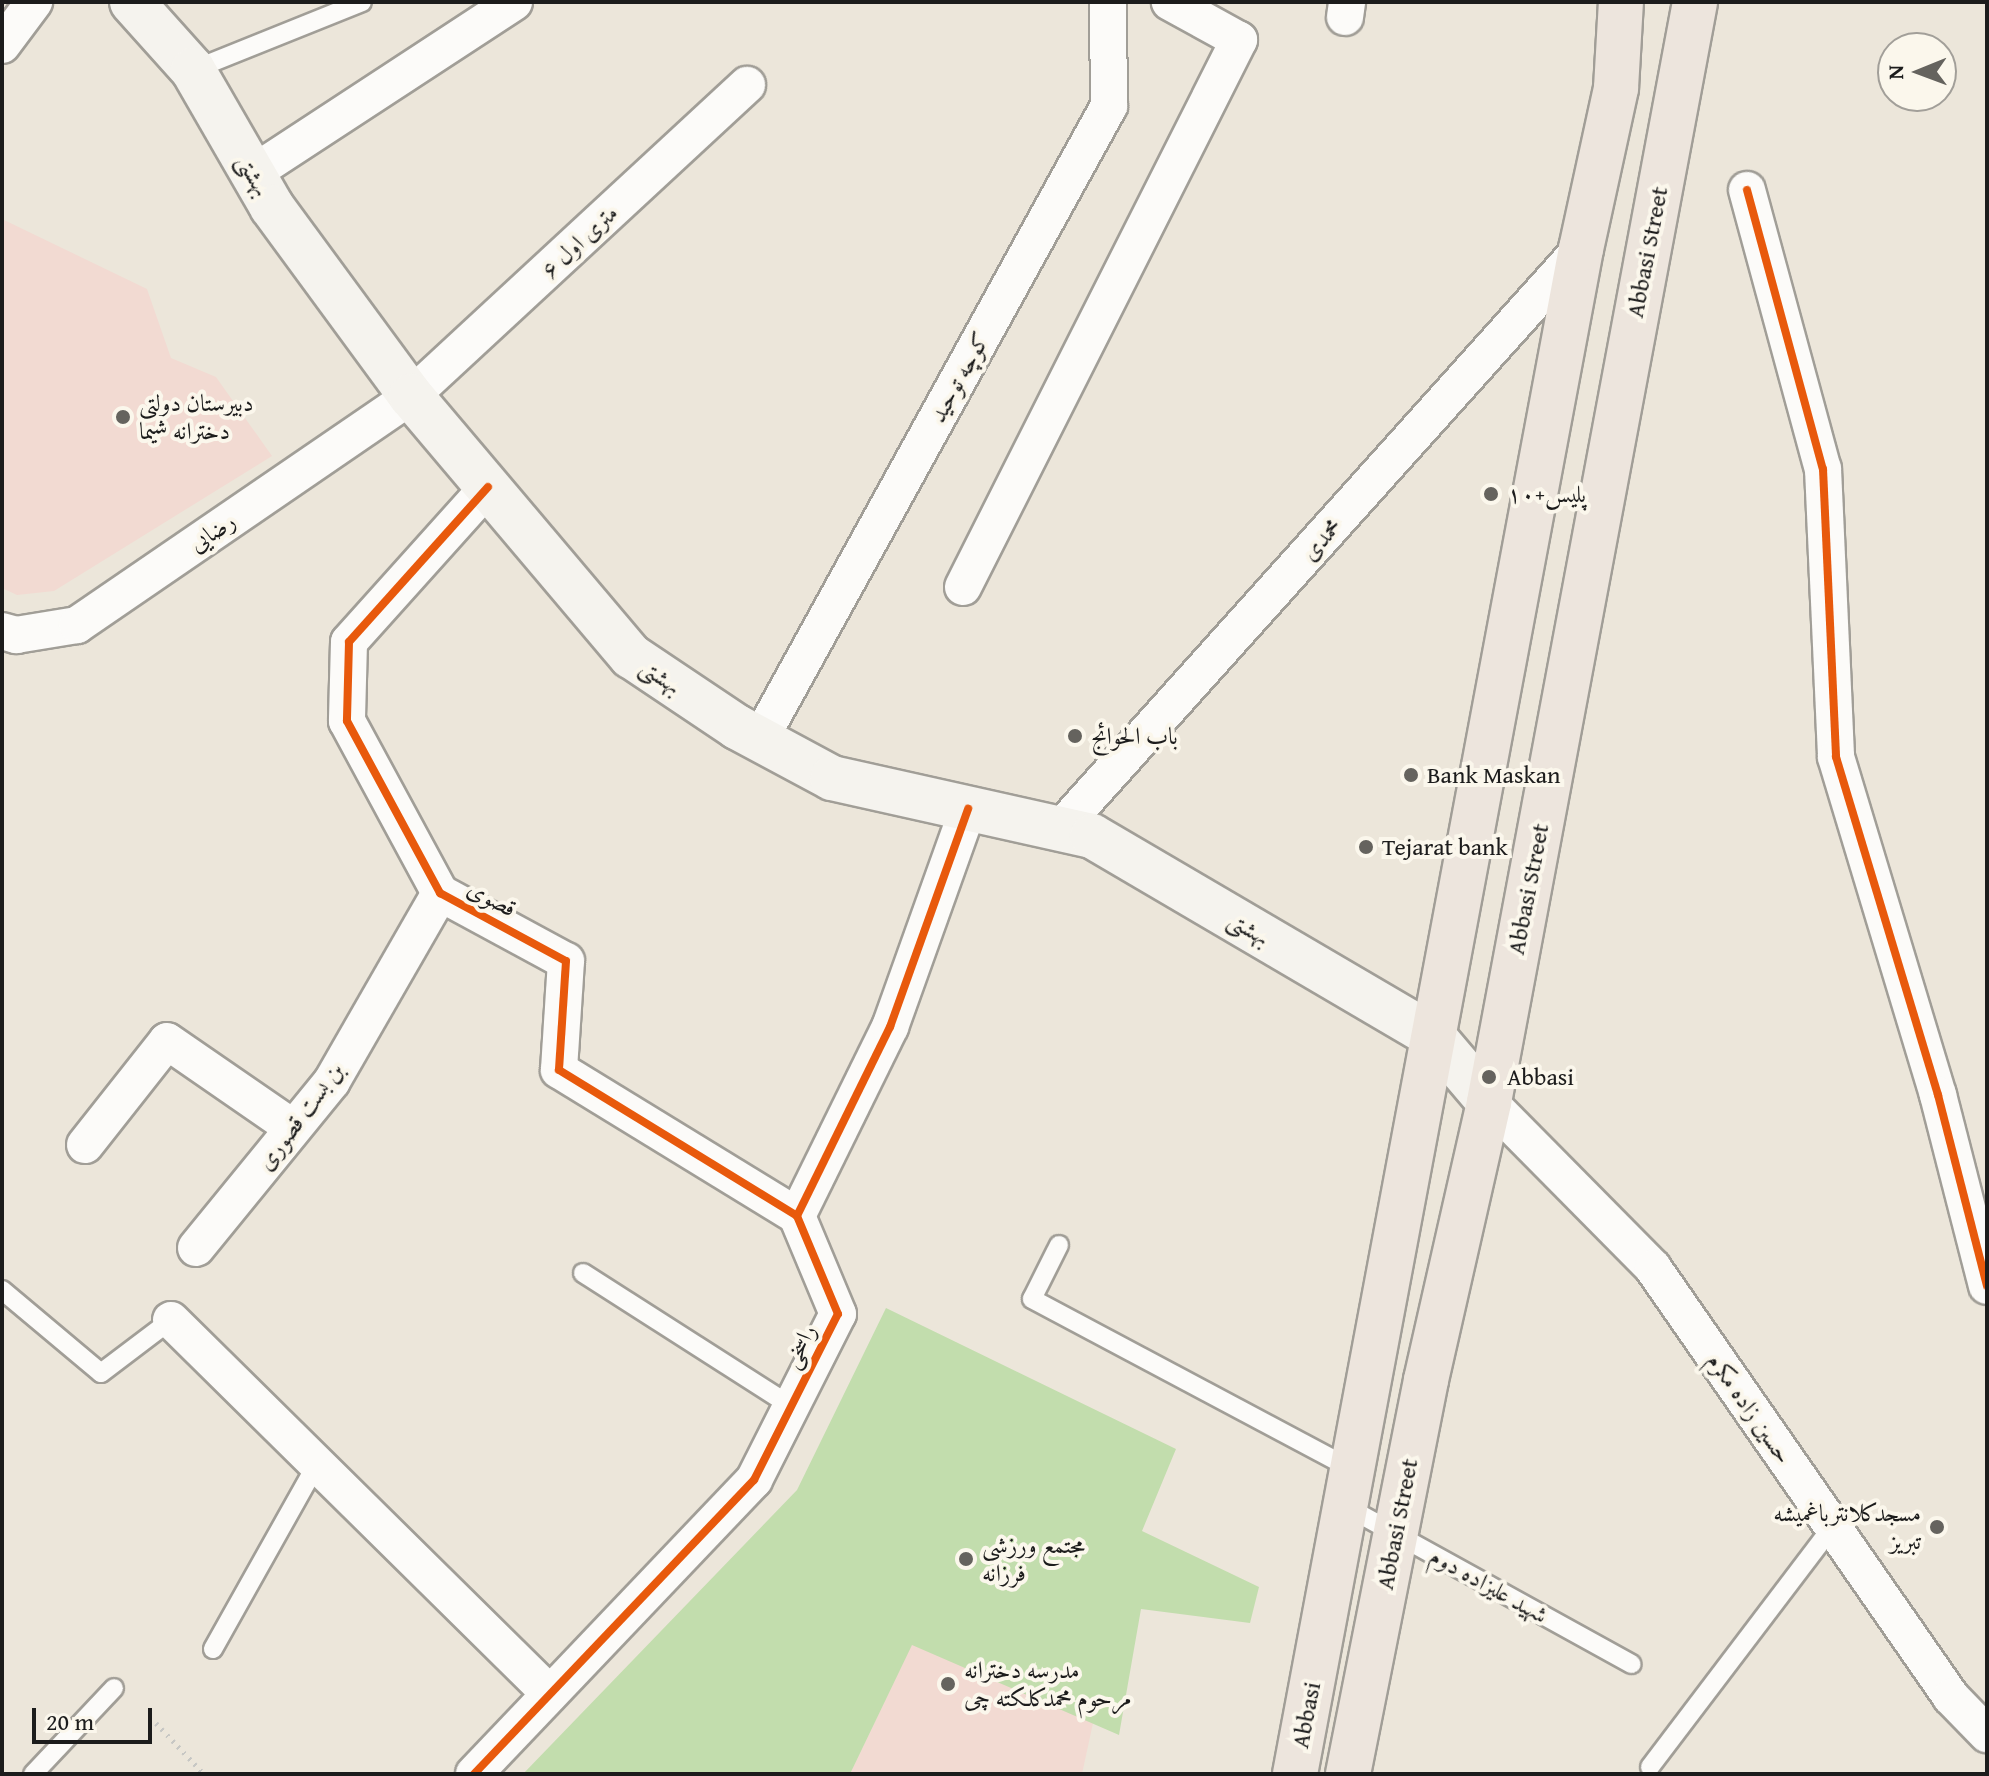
<!DOCTYPE html>
<meta charset="utf-8">
<style>
body{margin:0}
#map{position:relative;width:1989px;height:1776px;overflow:hidden;background:#ece6da;font-family:"Gentium Book Plus",Amiri,serif}
div>[style]{position:absolute}
.built>*{inset:0;background:#f2dad2}
.green>*{inset:0;background:#c2ddad}
.path>*{height:5px;margin-top:-2.5px;transform-origin:0;background:repeating-linear-gradient(90deg,#c7c7c4 0 2px,transparent 0 8px)}
.roads{filter:drop-shadow(2px 0 #a19e97) drop-shadow(-2px 0 #a19e97) drop-shadow(0 2px #a19e97) drop-shadow(0 -2px #a19e97)}
.lane>*{height:18px;margin:-9px;padding:0 9px;transform-origin:9px;border-radius:9px;background:#fcfbf9}
.street>*{height:36px;margin:-18px;padding:0 18px;transform-origin:18px;border-radius:18px;background:#fcfbf9}
.secondary>*{height:44px;margin:-22px;padding:0 22px;transform-origin:22px;border-radius:22px;background:#f5f3ee}
.primary>*{height:44px;margin:-22px;padding:0 22px;transform-origin:22px;border-radius:22px;background:#ede5dd}
.cycleway>*{height:8px;margin:-4px;padding:0 4px;transform-origin:4px;border-radius:4px;background:#e8590c}
.dots>*{width:22px;height:22px;translate:-50% -50%;box-sizing:border-box;border:4px solid #fbf7ec;border-radius:50%}
span{translate:-50% -50%;white-space:nowrap;text-align:center;line-height:1.15;-webkit-text-stroke:8px #fbf7ec;paint-order:stroke}
.street-label{font-size:24px;color:#1c1c1c}
.poi-label{font-size:24px;color:#1c1c1c}
.left{translate:0 -50%;text-align:left}
.right{translate:-100% -50%;text-align:right}
.frame{position:absolute;inset:0;border:4px solid #1c1c1c;pointer-events:none}
.north{position:absolute;left:1877px;top:32px;width:80px;height:80px;box-sizing:border-box;background:#fbf7ec;border:2px solid #a29f99;border-radius:50%;rotate:269deg;font-size:22px;font-weight:700;line-height:32px;text-align:center;color:#1c1c1c}
.north::after{content:'';display:block;margin:auto;width:28px;height:36px;background:#65635e;clip-path:polygon(50% 0,100% 100%,50% 72%,0 100%)}
.scale{position:absolute;left:32px;top:1708px;width:120px;height:36px;box-sizing:border-box;border:4px solid #1c1c1c;border-top:0;padding-left:10px;font-size:24px;line-height:28px;white-space:nowrap;color:#1c1c1c;-webkit-text-stroke:6px #fbf7ec;paint-order:stroke}
</style>
<div id="map">
<div class="built">
<div style="clip-path:polygon(2px 219px,147px 289px,171px 358px,216px 377px,272px 456px,54px 591px,17px 595px,2px 588px)"></div>
<div style="clip-path:polygon(912px 1644px,1093px 1723px,1082px 1774px,850px 1774px)"></div>
</div>
<div class="green">
<div style="clip-path:polygon(886px 1308px,1176px 1449px,1142px 1531px,1259px 1587px,1250px 1623px,1141px 1609px,1119px 1735px,912px 1645px,850px 1774px,523px 1774px,797px 1490px)"></div>
</div>
<div class="path">
<div style="left:156px;top:1723px;width:70px;rotate:46.7deg"></div>
</div>
<div class="roads">
<div class="lane">
<div style="left:193px;top:70px;width:182px;rotate:-21.9deg"></div>
<div style="left:1059px;top:1245px;width:60px;rotate:116.6deg"></div>
<div style="left:1032px;top:1299px;width:365px;rotate:28deg"></div>
<div style="left:583px;top:1273px;width:247px;rotate:32.6deg"></div>
<div style="left:2px;top:1290px;width:129px;rotate:40deg"></div>
<div style="left:101px;top:1373px;width:88px;rotate:-37.1deg"></div>
<div style="left:1347px;top:1507px;width:325px;rotate:28.9deg"></div>
<div style="left:213px;top:1649px;width:212px;rotate:-60.7deg"></div>
<div style="left:1650px;top:1767px;width:303px;rotate:-52.8deg"></div>
<div style="left:33px;top:1774px;width:118px;rotate:-46.7deg"></div>
</div>
<div class="street">
<div style="left:1345px;top:17px;width:15px;rotate:-82deg"></div>
<div style="left:2px;top:45px;width:54px;rotate:-53.3deg"></div>
<div style="left:253px;top:173px;width:312px;rotate:-33.2deg"></div>
<div style="left:1747px;top:190px;width:289px;rotate:74.8deg"></div>
<div style="left:1823px;top:469px;width:288px;rotate:87.4deg"></div>
<div style="left:1836px;top:757px;width:353px;rotate:73.2deg"></div>
<div style="left:1938px;top:1095px;width:197px;rotate:75.6deg"></div>
<div style="left:488px;top:487px;width:208px;rotate:131.9deg"></div>
<div style="left:349px;top:642px;width:79px;rotate:91.5deg"></div>
<div style="left:347px;top:721px;width:196px;rotate:61.6deg"></div>
<div style="left:440px;top:893px;width:143px;rotate:28.4deg"></div>
<div style="left:566px;top:961px;width:109px;rotate:93.7deg"></div>
<div style="left:559px;top:1070px;width:279px;rotate:31.5deg"></div>
<div style="left:963px;top:587px;width:613px;rotate:-63.23deg"></div>
<div style="left:1239px;top:40px;width:79px;rotate:-151.2deg"></div>
<div style="left:2px;top:631px;width:15px;rotate:16deg"></div>
<div style="left:16px;top:635px;width:62px;rotate:-9.3deg"></div>
<div style="left:77px;top:625px;width:405px;rotate:-34.4deg"></div>
<div style="left:411px;top:396px;width:458px;rotate:-42.8deg"></div>
<div style="left:760px;top:739px;width:723px;rotate:-61.13deg"></div>
<div style="left:1109px;top:106px;width:104px;rotate:-90.6deg"></div>
<div style="left:1060px;top:829px;width:780px;rotate:-48.07deg"></div>
<div style="left:1489px;top:1102px;width:233px;rotate:45.3deg"></div>
<div style="left:1653px;top:1268px;width:522px;rotate:55.21deg"></div>
<div style="left:1951px;top:1697px;width:52px;rotate:45.8deg"></div>
<div style="left:85px;top:1145px;width:132px;rotate:-51.7deg"></div>
<div style="left:167px;top:1041px;width:153px;rotate:34.6deg"></div>
<div style="left:196px;top:1248px;width:215px;rotate:-50.8deg"></div>
<div style="left:332px;top:1081px;width:217px;rotate:-60.1deg"></div>
<div style="left:171px;top:1320px;width:532px;rotate:44.62deg"></div>
<div style="left:474px;top:1774px;width:406px;rotate:-46.4deg"></div>
<div style="left:754px;top:1480px;width:186px;rotate:-63.2deg"></div>
<div style="left:838px;top:1314px;width:106px;rotate:-112.7deg"></div>
<div style="left:797px;top:1216px;width:211px;rotate:-63.8deg"></div>
<div style="left:890px;top:1027px;width:232px;rotate:-70.3deg"></div>
</div>
<div class="secondary">
<div style="left:132px;top:2px;width:91px;rotate:48.1deg"></div>
<div style="left:193px;top:70px;width:158px;rotate:60deg"></div>
<div style="left:272px;top:207px;width:235px;rotate:53.7deg"></div>
<div style="left:411px;top:396px;width:341px;rotate:49.8deg"></div>
<div style="left:631px;top:656px;width:128px;rotate:33.8deg"></div>
<div style="left:737px;top:727px;width:108px;rotate:28.2deg"></div>
<div style="left:832px;top:778px;width:266px;rotate:12.6deg"></div>
<div style="left:1092px;top:836px;width:395px;rotate:30.4deg"></div>
<div style="left:1433px;top:1036px;width:87px;rotate:49.7deg"></div>
</div>
<div class="primary">
<div style="left:1295px;top:1774px;width:1552px;rotate:-79.38deg"></div>
<div style="left:1581px;top:249px;width:165px;rotate:-77.7deg"></div>
<div style="left:1616px;top:88px;width:86px;rotate:-86.7deg"></div>
<div style="left:1348px;top:1774px;width:402px;rotate:-78.8deg"></div>
<div style="left:1426px;top:1380px;width:285px;rotate:-77.2deg"></div>
<div style="left:1489px;top:1102px;width:1119px;rotate:-79.39deg"></div>
</div>
</div>
<div class="cycleway">
<div style="left:1747px;top:190px;width:289px;rotate:74.8deg"></div>
<div style="left:1823px;top:469px;width:288px;rotate:87.4deg"></div>
<div style="left:1836px;top:757px;width:353px;rotate:73.2deg"></div>
<div style="left:1938px;top:1095px;width:197px;rotate:75.6deg"></div>
<div style="left:488px;top:487px;width:208px;rotate:131.9deg"></div>
<div style="left:349px;top:642px;width:79px;rotate:91.5deg"></div>
<div style="left:347px;top:721px;width:196px;rotate:61.6deg"></div>
<div style="left:440px;top:893px;width:143px;rotate:28.4deg"></div>
<div style="left:566px;top:961px;width:109px;rotate:93.7deg"></div>
<div style="left:559px;top:1070px;width:279px;rotate:31.5deg"></div>
<div style="left:474px;top:1774px;width:406px;rotate:-46.4deg"></div>
<div style="left:754px;top:1480px;width:186px;rotate:-63.2deg"></div>
<div style="left:838px;top:1314px;width:106px;rotate:-112.7deg"></div>
<div style="left:797px;top:1216px;width:211px;rotate:-63.8deg"></div>
<div style="left:890px;top:1027px;width:232px;rotate:-70.3deg"></div>
</div>
<div class="dots">
<div style="left:123px;top:417px;background:#65635e"></div>
<div style="left:1491px;top:494px;background:#65635e"></div>
<div style="left:1075px;top:736px;background:#65635e"></div>
<div style="left:1411px;top:775px;background:#65635e"></div>
<div style="left:1366px;top:847px;background:#65635e"></div>
<div style="left:1489px;top:1077px;background:#65635e"></div>
<div style="left:1937px;top:1527px;background:#65635e"></div>
<div style="left:966px;top:1559px;background:#65635e"></div>
<div style="left:948px;top:1684px;background:#65635e"></div>
</div>
<div class="street-label">
<span style="left:254px;top:175px;rotate:60deg">بهشتی</span>
<span style="left:579px;top:241px;rotate:-43deg">۶ متری اول</span>
<span style="left:1647px;top:252px;rotate:-79deg">Abbasi Street</span>
<span style="left:959px;top:377px;rotate:-61deg">کوچه توحید</span>
<span style="left:212px;top:532px;rotate:-34deg">رضایی</span>
<span style="left:1321px;top:539px;rotate:-48deg">محمدی</span>
<span style="left:661px;top:676px;rotate:34deg">بهشتی</span>
<span style="left:1528px;top:889px;rotate:-79deg">Abbasi Street</span>
<span style="left:492px;top:898px;rotate:28deg">قصوی</span>
<span style="left:1249px;top:928px;rotate:30deg">بهشتی</span>
<span style="left:300px;top:1116px;rotate:-53deg">بن بست قصوری</span>
<span style="left:799px;top:1346px;rotate:-63deg">راسخی</span>
<span style="left:1750px;top:1408px;rotate:55deg">حسین زاده مکرم</span>
<span style="left:1397px;top:1524px;rotate:-79deg">Abbasi Street</span>
<span style="left:1489px;top:1585px;rotate:29deg">شهید علیزاده دوم</span>
<span style="left:1306px;top:1715px;rotate:-79deg">Abbasi</span>
</div>
<div class="poi-label">
<span class="left" style="left:139px;top:417px">دبیرستان دولتی<br>دخترانه شیما</span>
<span class="left" style="left:1507px;top:494px">پلیس+۱۰</span>
<span class="left" style="left:1091px;top:736px">باب الحوائج</span>
<span class="left" style="left:1427px;top:775px">Bank Maskan</span>
<span class="left" style="left:1382px;top:847px">Tejarat bank</span>
<span class="left" style="left:1507px;top:1077px">Abbasi</span>
<span class="right" style="left:1921px;top:1527px">مسجدکلانترباغمیشه<br>تبریز</span>
<span class="left" style="left:982px;top:1559px">مجتمع ورزشی<br>فرزانه</span>
<span class="left" style="left:964px;top:1684px">مدرسه دخترانه<br>مرحوم محمدکلکته چی</span>
</div>
<div class="frame"></div>
<div class="north">N</div>
<div class="scale">20 m</div>
</div>
